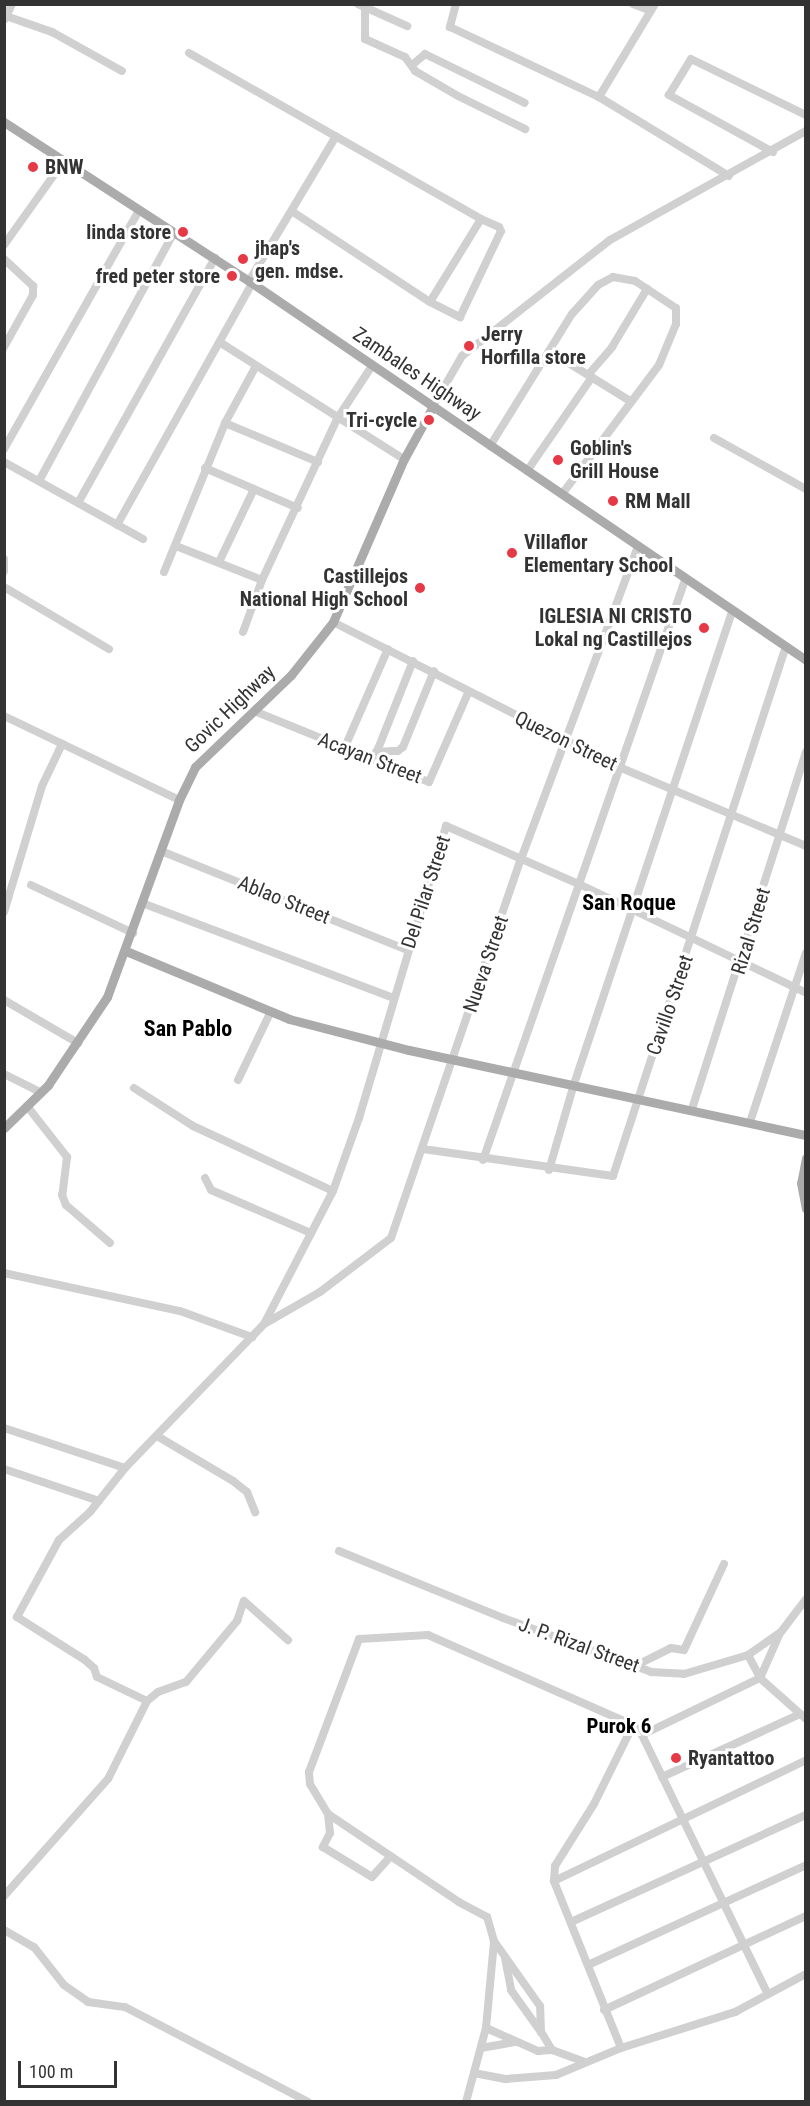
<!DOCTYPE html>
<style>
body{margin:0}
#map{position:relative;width:810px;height:2106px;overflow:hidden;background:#fff;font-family:"Roboto Condensed",sans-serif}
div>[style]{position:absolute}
.minor>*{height:8px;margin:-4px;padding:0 4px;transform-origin:4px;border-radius:4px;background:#d0d0d0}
.major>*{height:9px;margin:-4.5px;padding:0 4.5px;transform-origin:4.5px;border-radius:4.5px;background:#ababab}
.dots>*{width:16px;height:16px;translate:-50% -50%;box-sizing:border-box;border:3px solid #fff;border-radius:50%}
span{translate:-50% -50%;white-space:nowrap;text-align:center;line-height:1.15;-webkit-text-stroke:6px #fff;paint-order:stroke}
.poi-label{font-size:20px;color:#333;font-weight:700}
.left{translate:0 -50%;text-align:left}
.right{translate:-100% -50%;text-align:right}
.street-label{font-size:20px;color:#333}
.neighbourhood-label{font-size:21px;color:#000;font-weight:700}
.quarter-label{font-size:22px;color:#000;font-weight:700}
.frame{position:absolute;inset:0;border:6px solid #333;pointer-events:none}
.scale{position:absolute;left:18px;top:2061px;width:99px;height:27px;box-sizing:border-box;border:3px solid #333;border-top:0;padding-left:8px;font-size:18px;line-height:21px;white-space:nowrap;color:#333;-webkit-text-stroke:4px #fff;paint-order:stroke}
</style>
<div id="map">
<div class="minor">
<div style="left:358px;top:4px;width:54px;rotate:24.2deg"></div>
<div style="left:456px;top:4px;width:24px;rotate:105deg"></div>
<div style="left:450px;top:27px;width:165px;rotate:25.2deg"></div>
<div style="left:633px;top:4px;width:19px;rotate:21deg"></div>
<div style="left:655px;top:4px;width:109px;rotate:121.1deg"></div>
<div style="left:599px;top:97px;width:152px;rotate:31.3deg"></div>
<div style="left:365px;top:8px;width:31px;rotate:90deg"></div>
<div style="left:365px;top:39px;width:44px;rotate:24.2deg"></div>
<div style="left:405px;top:57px;width:17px;rotate:54deg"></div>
<div style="left:415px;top:71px;width:50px;rotate:30.2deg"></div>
<div style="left:458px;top:96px;width:75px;rotate:26.2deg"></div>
<div style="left:6px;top:16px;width:49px;rotate:19.2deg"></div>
<div style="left:52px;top:32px;width:80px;rotate:29.1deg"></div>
<div style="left:5px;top:19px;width:17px;rotate:-65deg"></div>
<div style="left:189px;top:53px;width:336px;rotate:29.6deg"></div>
<div style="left:481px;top:219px;width:97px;rotate:121.6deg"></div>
<div style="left:412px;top:65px;width:17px;rotate:-40deg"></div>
<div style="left:425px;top:54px;width:111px;rotate:26.1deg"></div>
<div style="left:773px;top:152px;width:119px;rotate:-151.3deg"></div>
<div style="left:669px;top:95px;width:42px;rotate:-58.6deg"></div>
<div style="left:691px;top:59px;width:128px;rotate:26deg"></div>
<div style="left:293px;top:212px;width:164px;rotate:33.3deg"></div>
<div style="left:430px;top:302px;width:34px;rotate:27deg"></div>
<div style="left:460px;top:317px;width:95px;rotate:-64.5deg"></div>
<div style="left:501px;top:231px;width:4px;rotate:-117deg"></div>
<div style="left:499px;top:227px;width:20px;rotate:-156deg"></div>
<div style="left:4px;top:245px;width:103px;rotate:-54.5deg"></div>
<div style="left:4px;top:259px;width:40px;rotate:43deg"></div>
<div style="left:33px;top:286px;width:9px;rotate:90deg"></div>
<div style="left:33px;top:295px;width:60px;rotate:119.1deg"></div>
<div style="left:249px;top:281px;width:169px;rotate:-59deg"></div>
<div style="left:221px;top:343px;width:217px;rotate:32.4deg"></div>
<div style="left:551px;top:352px;width:93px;rotate:31.8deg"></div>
<div style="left:588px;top:375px;width:37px;rotate:-49deg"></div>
<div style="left:612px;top:347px;width:68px;rotate:-58.9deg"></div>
<div style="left:432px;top:408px;width:60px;rotate:-60deg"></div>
<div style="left:462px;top:356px;width:188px;rotate:-38.1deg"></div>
<div style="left:610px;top:240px;width:224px;rotate:-29.1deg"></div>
<div style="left:225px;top:423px;width:101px;rotate:22.8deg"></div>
<div style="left:714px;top:438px;width:105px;rotate:29deg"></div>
<div style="left:490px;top:446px;width:155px;rotate:-58.2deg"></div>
<div style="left:572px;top:314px;width:39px;rotate:-48deg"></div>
<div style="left:598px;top:285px;width:17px;rotate:-28deg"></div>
<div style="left:613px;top:277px;width:22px;rotate:10deg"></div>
<div style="left:635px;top:281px;width:49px;rotate:33.4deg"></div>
<div style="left:676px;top:308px;width:16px;rotate:90deg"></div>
<div style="left:676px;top:324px;width:44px;rotate:112.5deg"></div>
<div style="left:659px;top:365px;width:161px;rotate:126.9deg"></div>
<div style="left:4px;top:449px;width:274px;rotate:-60.5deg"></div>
<div style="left:4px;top:462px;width:159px;rotate:29deg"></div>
<div style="left:205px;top:468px;width:101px;rotate:23.3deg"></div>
<div style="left:527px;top:471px;width:114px;rotate:-55.3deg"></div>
<div style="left:39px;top:481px;width:283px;rotate:-61.5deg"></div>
<div style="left:78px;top:503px;width:281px;rotate:-60.8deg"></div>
<div style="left:117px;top:525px;width:277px;rotate:-60.8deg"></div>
<div style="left:176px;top:546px;width:92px;rotate:21.6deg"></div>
<div style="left:4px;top:559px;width:12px;rotate:90deg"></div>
<div style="left:219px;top:562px;width:81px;rotate:-64.4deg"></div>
<div style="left:164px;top:572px;width:161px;rotate:-67.7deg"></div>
<div style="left:225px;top:423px;width:65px;rotate:-61.5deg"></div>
<div style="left:4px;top:587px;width:122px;rotate:30.6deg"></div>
<div style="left:333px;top:622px;width:321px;rotate:26.9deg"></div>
<div style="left:619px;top:767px;width:203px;rotate:22.9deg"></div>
<div style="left:243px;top:632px;width:55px;rotate:-69.9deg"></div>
<div style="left:262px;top:580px;width:178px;rotate:-65deg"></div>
<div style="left:337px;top:419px;width:64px;rotate:-56.6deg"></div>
<div style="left:254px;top:711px;width:189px;rotate:22.1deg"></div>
<div style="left:429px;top:782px;width:97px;rotate:-66.3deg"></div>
<div style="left:4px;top:716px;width:194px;rotate:25.6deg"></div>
<div style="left:344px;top:749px;width:109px;rotate:-66.3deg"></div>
<div style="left:376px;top:752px;width:22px;rotate:-3deg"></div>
<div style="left:398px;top:751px;width:6px;rotate:-39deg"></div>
<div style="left:403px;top:747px;width:82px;rotate:-67.8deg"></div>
<div style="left:376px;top:754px;width:100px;rotate:-68.3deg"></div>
<div style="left:161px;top:851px;width:265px;rotate:21.9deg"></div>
<div style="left:31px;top:885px;width:113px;rotate:25.2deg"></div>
<div style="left:142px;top:903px;width:269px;rotate:20.7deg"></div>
<div style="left:4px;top:912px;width:132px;rotate:-73.2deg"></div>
<div style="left:42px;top:786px;width:47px;rotate:-64.5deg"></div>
<div style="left:4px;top:1000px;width:86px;rotate:30.2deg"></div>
<div style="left:4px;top:1074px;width:40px;rotate:26.6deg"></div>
<div style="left:238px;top:1080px;width:76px;rotate:-64.4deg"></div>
<div style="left:134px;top:1088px;width:70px;rotate:32.8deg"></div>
<div style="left:193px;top:1126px;width:154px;rotate:24.9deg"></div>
<div style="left:27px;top:1106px;width:65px;rotate:51.9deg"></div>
<div style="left:67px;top:1157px;width:38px;rotate:97deg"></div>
<div style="left:62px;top:1195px;width:11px;rotate:68deg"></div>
<div style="left:66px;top:1205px;width:58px;rotate:40.8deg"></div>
<div style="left:692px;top:1109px;width:375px;rotate:-72.3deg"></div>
<div style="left:750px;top:1122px;width:178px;rotate:-71.7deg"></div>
<div style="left:423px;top:1149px;width:192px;rotate:8.1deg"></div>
<div style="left:613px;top:1176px;width:554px;rotate:-71.92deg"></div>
<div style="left:483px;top:1160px;width:614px;rotate:-70.8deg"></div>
<div style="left:549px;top:1170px;width:90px;rotate:-73.8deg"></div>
<div style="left:574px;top:1084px;width:497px;rotate:-71.5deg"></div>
<div style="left:205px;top:1178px;width:13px;rotate:63deg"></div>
<div style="left:211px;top:1190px;width:109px;rotate:23.3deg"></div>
<div style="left:4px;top:1273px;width:180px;rotate:12.2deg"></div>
<div style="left:180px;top:1311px;width:77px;rotate:19.9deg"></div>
<div style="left:266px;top:1323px;width:62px;rotate:-29.9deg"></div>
<div style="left:320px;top:1292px;width:89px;rotate:-37.3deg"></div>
<div style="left:391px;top:1238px;width:401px;rotate:-71.1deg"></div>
<div style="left:521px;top:859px;width:334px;rotate:-69.5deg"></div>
<div style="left:4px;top:1428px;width:127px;rotate:18.3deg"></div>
<div style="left:125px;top:1468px;width:200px;rotate:-46deg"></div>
<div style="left:264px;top:1324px;width:150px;rotate:-62.6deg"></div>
<div style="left:333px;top:1191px;width:77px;rotate:-70.4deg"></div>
<div style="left:359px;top:1118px;width:305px;rotate:-73.4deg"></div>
<div style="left:446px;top:826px;width:145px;rotate:23.6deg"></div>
<div style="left:579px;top:884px;width:252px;rotate:25.6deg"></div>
<div style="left:157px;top:1436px;width:88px;rotate:30.6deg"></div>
<div style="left:233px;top:1481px;width:18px;rotate:38deg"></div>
<div style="left:247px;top:1492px;width:22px;rotate:68deg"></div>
<div style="left:125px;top:1468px;width:56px;rotate:128.5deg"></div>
<div style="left:90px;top:1512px;width:42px;rotate:137.9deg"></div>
<div style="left:59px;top:1540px;width:88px;rotate:118.6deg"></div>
<div style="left:17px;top:1617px;width:80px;rotate:32.3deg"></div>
<div style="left:85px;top:1660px;width:12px;rotate:42deg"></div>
<div style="left:94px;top:1668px;width:9px;rotate:72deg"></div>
<div style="left:97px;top:1677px;width:55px;rotate:25.6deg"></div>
<div style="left:147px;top:1701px;width:14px;rotate:-39deg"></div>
<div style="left:158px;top:1692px;width:30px;rotate:-20deg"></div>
<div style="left:186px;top:1682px;width:80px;rotate:-50.1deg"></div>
<div style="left:237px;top:1621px;width:21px;rotate:-71deg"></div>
<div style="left:244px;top:1601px;width:59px;rotate:41.6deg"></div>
<div style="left:4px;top:1469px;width:100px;rotate:18.6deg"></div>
<div style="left:339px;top:1551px;width:177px;rotate:22.2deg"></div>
<div style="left:503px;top:1618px;width:158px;rotate:20deg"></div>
<div style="left:651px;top:1672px;width:33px;rotate:3deg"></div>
<div style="left:684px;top:1674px;width:67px;rotate:-16.5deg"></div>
<div style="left:748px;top:1655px;width:40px;rotate:-34.9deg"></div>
<div style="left:781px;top:1632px;width:41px;rotate:-52.9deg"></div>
<div style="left:748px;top:1655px;width:26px;rotate:62deg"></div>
<div style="left:635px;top:1666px;width:40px;rotate:-26.6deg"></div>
<div style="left:671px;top:1648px;width:13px;rotate:9deg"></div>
<div style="left:684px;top:1650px;width:95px;rotate:-65.1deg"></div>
<div style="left:760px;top:1678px;width:49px;rotate:-66deg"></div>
<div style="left:642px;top:1735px;width:131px;rotate:-25.8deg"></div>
<div style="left:760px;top:1678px;width:62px;rotate:41.7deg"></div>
<div style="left:662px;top:1777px;width:152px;rotate:-24.5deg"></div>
<div style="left:328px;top:1814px;width:19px;rotate:84deg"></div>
<div style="left:330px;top:1833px;width:16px;rotate:117deg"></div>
<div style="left:323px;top:1847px;width:57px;rotate:31.5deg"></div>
<div style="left:372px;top:1877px;width:28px;rotate:-48deg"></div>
<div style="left:554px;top:1881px;width:280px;rotate:-25.6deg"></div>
<div style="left:4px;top:1896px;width:157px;rotate:-48.4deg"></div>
<div style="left:108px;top:1779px;width:87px;rotate:-63.4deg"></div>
<div style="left:571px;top:1922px;width:258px;rotate:-24.5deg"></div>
<div style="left:4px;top:1930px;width:34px;rotate:30deg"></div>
<div style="left:34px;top:1947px;width:48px;rotate:51.7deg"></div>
<div style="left:64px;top:1985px;width:29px;rotate:35deg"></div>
<div style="left:88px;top:2002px;width:37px;rotate:8deg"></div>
<div style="left:125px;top:2007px;width:206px;rotate:27.4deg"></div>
<div style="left:505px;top:1958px;width:33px;rotate:79deg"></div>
<div style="left:511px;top:1990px;width:52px;rotate:54.5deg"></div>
<div style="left:588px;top:1965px;width:240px;rotate:-24.6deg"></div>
<div style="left:604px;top:2010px;width:223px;rotate:-25deg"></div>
<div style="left:486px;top:2028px;width:57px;rotate:23.9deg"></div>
<div style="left:538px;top:2051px;width:14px;rotate:-4deg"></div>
<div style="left:481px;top:2048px;width:35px;rotate:-10deg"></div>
<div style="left:621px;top:2048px;width:180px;rotate:-111.9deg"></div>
<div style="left:554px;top:1881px;width:15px;rotate:-86deg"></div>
<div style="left:555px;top:1866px;width:73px;rotate:-57.8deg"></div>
<div style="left:594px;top:1804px;width:88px;rotate:-63.7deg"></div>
<div style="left:585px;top:2062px;width:35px;rotate:-160deg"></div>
<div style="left:552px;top:2050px;width:21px;rotate:-121deg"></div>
<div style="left:541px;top:2032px;width:26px;rotate:-92deg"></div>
<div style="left:540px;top:2006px;width:80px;rotate:-125.3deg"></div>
<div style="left:494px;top:1941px;width:25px;rotate:-106deg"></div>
<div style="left:487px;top:1917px;width:32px;rotate:-152deg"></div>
<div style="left:459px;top:1902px;width:158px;rotate:-146.1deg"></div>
<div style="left:328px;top:1814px;width:35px;rotate:-121deg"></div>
<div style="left:310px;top:1784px;width:12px;rotate:-95deg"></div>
<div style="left:309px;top:1772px;width:142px;rotate:-69.4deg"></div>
<div style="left:359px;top:1639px;width:69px;rotate:-3.3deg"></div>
<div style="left:428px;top:1635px;width:224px;rotate:23.7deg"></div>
<div style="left:633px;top:1725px;width:13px;rotate:48deg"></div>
<div style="left:642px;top:1735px;width:288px;rotate:64.1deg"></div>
<div style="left:474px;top:2073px;width:33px;rotate:11deg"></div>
<div style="left:506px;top:2079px;width:50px;rotate:-4.6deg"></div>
<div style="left:556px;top:2075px;width:70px;rotate:-22.6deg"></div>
<div style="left:621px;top:2048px;width:120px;rotate:-17.5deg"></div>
<div style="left:735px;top:2012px;width:81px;rotate:-28.2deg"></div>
<div style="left:466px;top:2102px;width:77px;rotate:-74.9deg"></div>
<div style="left:486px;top:2028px;width:87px;rotate:-84.7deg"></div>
</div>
<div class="major">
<div style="left:4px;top:122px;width:292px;rotate:33deg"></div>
<div style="left:249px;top:281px;width:674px;rotate:34.23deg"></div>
<div style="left:126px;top:951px;width:177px;rotate:22.6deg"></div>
<div style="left:289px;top:1019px;width:124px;rotate:14.5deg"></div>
<div style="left:409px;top:1050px;width:406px;rotate:12.1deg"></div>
<div style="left:4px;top:1128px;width:62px;rotate:-44.3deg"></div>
<div style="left:48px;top:1085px;width:106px;rotate:-56.2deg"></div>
<div style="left:107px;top:997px;width:210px;rotate:-69.9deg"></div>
<div style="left:179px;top:800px;width:37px;rotate:-64deg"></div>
<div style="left:195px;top:767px;width:133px;rotate:-43.8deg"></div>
<div style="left:291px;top:675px;width:68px;rotate:-51.6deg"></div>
<div style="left:333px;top:622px;width:178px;rotate:-66.5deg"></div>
<div style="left:404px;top:459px;width:58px;rotate:-61.2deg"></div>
<div style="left:806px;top:1158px;width:25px;rotate:101deg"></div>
<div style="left:801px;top:1183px;width:26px;rotate:79deg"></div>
</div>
<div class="dots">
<div style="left:33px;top:167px;background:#e63946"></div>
<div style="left:183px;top:232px;background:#e63946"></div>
<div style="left:243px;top:259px;background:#e63946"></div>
<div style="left:232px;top:276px;background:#e63946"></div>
<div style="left:469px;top:346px;background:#e63946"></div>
<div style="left:429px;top:420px;background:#e63946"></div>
<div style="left:558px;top:460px;background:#e63946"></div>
<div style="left:613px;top:501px;background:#e63946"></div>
<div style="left:512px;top:553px;background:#e63946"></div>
<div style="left:420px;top:588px;background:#e63946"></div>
<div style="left:704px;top:628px;background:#e63946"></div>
<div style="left:676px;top:1758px;background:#e63946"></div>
</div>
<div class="poi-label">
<span class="left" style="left:45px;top:167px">BNW</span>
<span class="right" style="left:171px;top:232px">linda store</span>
<span class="left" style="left:255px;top:260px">jhap's<br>gen. mdse.</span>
<span class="right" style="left:220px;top:276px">fred peter store</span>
<span class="left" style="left:481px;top:346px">Jerry<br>Horfilla store</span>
<span class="right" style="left:417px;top:420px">Tri-cycle</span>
<span class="left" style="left:570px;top:460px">Goblin's<br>Grill House</span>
<span class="left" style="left:625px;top:501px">RM Mall</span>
<span class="left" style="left:524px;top:554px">Villaflor<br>Elementary School</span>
<span class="right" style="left:408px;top:588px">Castillejos<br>National High School</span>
<span class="right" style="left:692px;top:628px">IGLESIA NI CRISTO<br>Lokal ng Castillejos</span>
<span class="left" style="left:688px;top:1758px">Ryantattoo</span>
</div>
<div class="street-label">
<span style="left:417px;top:374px;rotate:34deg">Zambales Highway</span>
<span style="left:230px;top:709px;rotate:-44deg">Govic Highway</span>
<span style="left:566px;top:741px;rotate:26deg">Quezon Street</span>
<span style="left:370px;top:758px;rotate:21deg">Acayan Street</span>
<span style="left:426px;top:892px;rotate:-72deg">Del Pilar Street</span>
<span style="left:284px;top:900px;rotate:22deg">Ablao Street</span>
<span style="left:751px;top:931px;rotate:-73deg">Rizal Street</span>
<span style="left:486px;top:964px;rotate:-71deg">Nueva Street</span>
<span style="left:670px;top:1005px;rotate:-71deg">Cavillo Street</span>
<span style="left:579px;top:1645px;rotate:20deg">J. P. Rizal Street</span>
</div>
<div class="neighbourhood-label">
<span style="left:619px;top:1726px">Purok 6</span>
</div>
<div class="quarter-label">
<span style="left:629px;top:903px">San Roque</span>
<span style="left:188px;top:1029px">San Pablo</span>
</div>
<div class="frame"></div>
<div class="scale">100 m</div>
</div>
